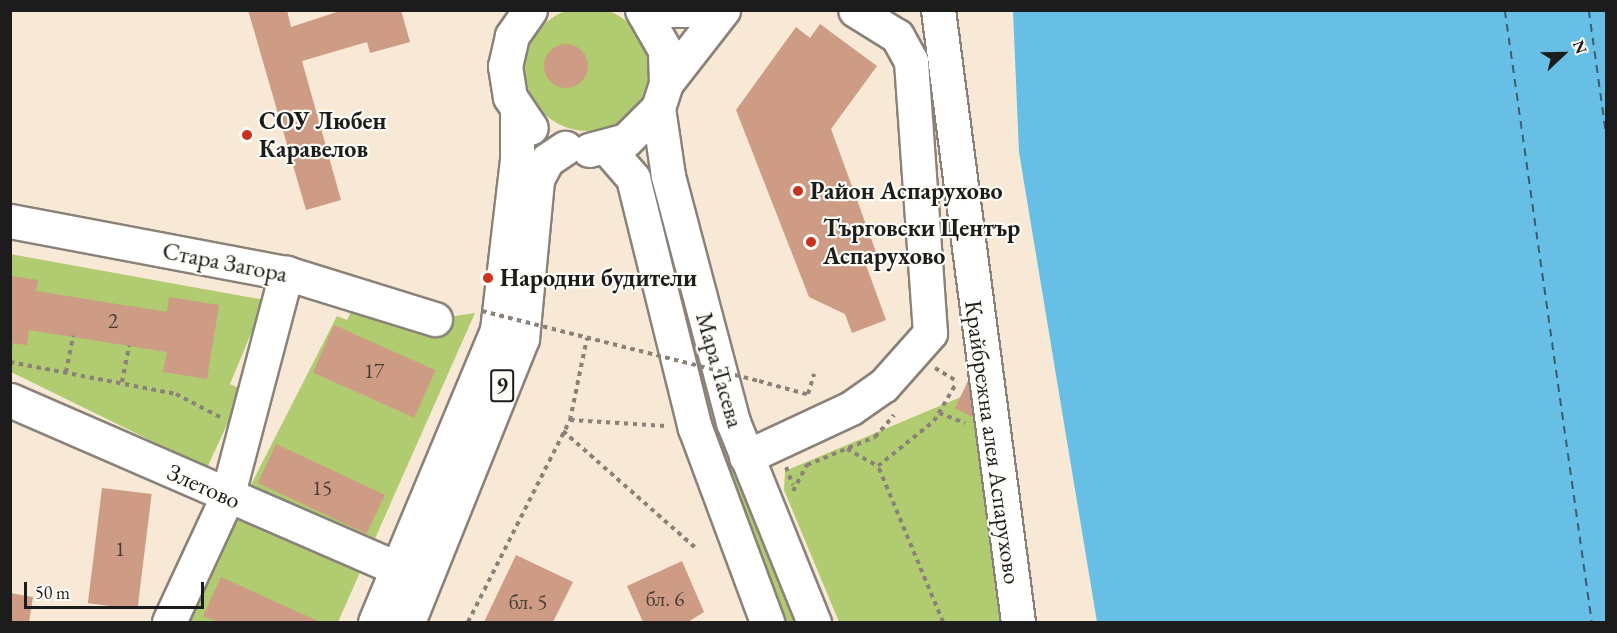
<!DOCTYPE html>
<meta charset="utf-8">
<style>
body{margin:0}
#map{position:relative;width:1617px;height:633px;overflow:hidden;background:#f8e9d6;font-family:"EB Garamond",serif}
div>[style]{position:absolute}
.green>*{inset:0;background:#b1cb70}
.round{border-radius:50%}
.water>*{inset:0;background:#68bfe5}
.ferry>*{height:1.5px;margin-top:-0.75px;transform-origin:0;background:repeating-linear-gradient(90deg,#3a5d6c 0 8px,transparent 0 14px)}
.building>*{inset:0;background:#ce9b84;transform-origin:0 0}
.path>*{height:4px;margin-top:-2px;transform-origin:0;background:repeating-linear-gradient(90deg,#8a8279 0 4.5px,transparent 0 9px)}
.roads{filter:drop-shadow(2px 0 #8a8279) drop-shadow(-2px 0 #8a8279) drop-shadow(0 2px #8a8279) drop-shadow(0 -2px #8a8279)}
.minor>*{height:33px;margin:-16.5px;padding:0 16.5px;transform-origin:16.5px;border-radius:16.5px;background:#fff}
.major>*{height:33px;margin:-16.5px;padding:0 16.5px;transform-origin:16.5px;border-radius:16.5px;background:#fff}
.path-bridge>*{height:4px;margin-top:-2px;transform-origin:0;background:repeating-linear-gradient(90deg,#8a8279 0 4.5px,transparent 0 9px)}
.dots>*{width:16px;height:16px;translate:-50% -50%;box-sizing:border-box;border:3px solid #fdfcf7;border-radius:50%}
span{translate:-50% -50%;white-space:nowrap;text-align:center;line-height:1.15;-webkit-text-stroke:4.5px #fdfcf7;paint-order:stroke}
.number-label{font-size:21px;color:#483c36}
.number-label span{-webkit-text-stroke-width:0}
.shield-label span{padding:2px 4px;background:#fdfcf7;border:2px solid;border-radius:4px;-webkit-text-stroke-width:0}
.shield-label{font-size:22px;color:#1c1c1c;font-weight:700}
.poi-label{font-size:24px;color:#1c1c1c;font-weight:700}
.left{translate:0 -50%;text-align:left}
.street-label{font-size:24px;color:#1c1c1c}
.frame{position:absolute;inset:0;border:12px solid #1c1c1c;pointer-events:none}
.north{position:absolute;left:1533px;top:24px;width:60px;height:60px;-webkit-text-stroke:4px #fdfcf7;paint-order:stroke;rotate:68deg;font-size:16px;font-weight:700;line-height:24px;text-align:center;color:#1c1c1c}
.north::after{content:'';display:block;margin:auto;width:21px;height:27px;background:#1c1c1c;clip-path:polygon(50% 0,100% 100%,50% 72%,0 100%)}
.scale{position:absolute;left:24px;top:582px;width:180px;height:27px;box-sizing:border-box;border:3px solid #1c1c1c;border-top:0;padding-left:8px;font-size:18px;line-height:21px;white-space:nowrap;color:#1c1c1c;-webkit-text-stroke:4px #fdfcf7;paint-order:stroke}
</style>
<div id="map">
<div class="green">
<div class="round" style="left:525px;top:7px;width:124px;height:124px"></div>
<div style="clip-path:polygon(10px 254px,265px 300px,230px 384px,243px 390px,207px 468px,11px 372px)"></div>
<div style="clip-path:polygon(689px 259px,814px 622px,767px 622px,657px 268px)"></div>
<div style="clip-path:polygon(359px 296px,435px 319px,475px 313px,338px 622px,181px 622px,337px 316px,347px 320px)"></div>
<div style="clip-path:polygon(968px 394px,1013px 622px,839px 622px,784px 490px,785px 471px)"></div>
</div>
<div class="water">
<div style="clip-path:polygon(1013px 11px,1606px 11px,1606px 622px,1097px 622px,1019px 152px)"></div>
</div>
<div class="ferry">
<div style="left:1505px;top:10px;width:618px;rotate:81.91deg"></div>
<div style="left:1589px;top:10px;width:123px;rotate:82.1deg"></div>
</div>
<div class="building">
<div style="clip-path:polygon(248px 10px,287px 10px,291px 27px,343px 10px,401px 10px,410px 42px,370px 53px,367px 42px,302px 61px,341px 200px,306px 210px)"></div>
<div style="clip-path:polygon(820px 24px,877px 66px,831px 129px,879px 260px,866px 265px,886px 320px,852px 333px,845px 314px,809px 297px,736px 110px,796px 27px,810px 38px)"></div>
<div class="round" style="left:544px;top:44px;width:44px;height:44px"></div>
<div style="clip-path:polygon(10px 276px,38px 280px,36px 291px,167px 312px,169px 297px,219px 305px,207px 379px,163px 372px,167px 352px,29px 330px,27px 345px,10px 343px)"></div>
<div style="left:334px;top:325px;width:111px;height:52px;rotate:24deg"></div>
<div style="clip-path:polygon(976px 364px,986px 424px,955px 408px)"></div>
<div style="left:276px;top:444px;width:120px;height:43px;rotate:25deg"></div>
<div style="left:102px;top:488px;width:50px;height:116px;rotate:7deg"></div>
<div style="clip-path:polygon(516px 555px,573px 582px,553px 622px,484px 622px)"></div>
<div style="clip-path:polygon(682px 561px,704px 612px,688px 622px,643px 622px,627px 586px)"></div>
<div style="clip-path:polygon(221px 577px,320px 622px,218px 622px,203px 616px)"></div>
<div style="clip-path:polygon(10px 593px,33px 597px,29px 622px,10px 622px)"></div>
</div>
<div class="path">
<div style="left:10px;top:345px;width:2px;rotate:-63deg"></div>
<div style="left:10px;top:362px;width:169px;rotate:10.9deg"></div>
<div style="left:176px;top:394px;width:50px;rotate:27.6deg"></div>
<div style="left:935px;top:368px;width:26px;rotate:31deg"></div>
<div style="left:66px;top:372px;width:37px;rotate:-79deg"></div>
<div style="left:759px;top:381px;width:53px;rotate:15.4deg"></div>
<div style="left:122px;top:382px;width:37px;rotate:-79deg"></div>
<div style="left:808px;top:394px;width:21px;rotate:-73deg"></div>
<div style="left:939px;top:413px;width:28px;rotate:21deg"></div>
<div style="left:570px;top:420px;width:84px;rotate:-78.3deg"></div>
<div style="left:563px;top:431px;width:179px;rotate:41.4deg"></div>
<div style="left:847px;top:449px;width:35px;rotate:29deg"></div>
<div style="left:786px;top:467px;width:19px;rotate:69deg"></div>
<div style="left:793px;top:491px;width:30px;rotate:-62deg"></div>
<div style="left:807px;top:465px;width:74px;rotate:-22.4deg"></div>
<div style="left:875px;top:437px;width:29px;rotate:-49deg"></div>
<div style="left:468px;top:622px;width:226px;rotate:-63.2deg"></div>
<div style="left:570px;top:420px;width:96px;rotate:3.6deg"></div>
<div style="left:943px;top:622px;width:169px;rotate:-112.6deg"></div>
<div style="left:878px;top:466px;width:72px;rotate:-38.8deg"></div>
<div style="left:934px;top:421px;width:45px;rotate:-59.5deg"></div>
</div>
<div class="roads">
<div class="minor">
<div style="left:649px;top:10px;width:46px"></div>
<div style="left:938px;top:10px;width:617px;rotate:82.55deg"></div>
<div style="left:666px;top:83px;width:93px;rotate:-52deg"></div>
<div style="left:10px;top:221px;width:281px;rotate:10.7deg"></div>
<div style="left:286px;top:273px;width:156px;rotate:17.2deg"></div>
<div style="left:10px;top:400px;width:424px;rotate:23.5deg"></div>
<div style="left:746px;top:457px;width:116px;rotate:-25deg"></div>
<div style="left:851px;top:408px;width:39px;rotate:-35deg"></div>
<div style="left:883px;top:386px;width:71px;rotate:-48.4deg"></div>
<div style="left:930px;top:333px;width:273px;rotate:-94deg"></div>
<div style="left:911px;top:61px;width:29px;rotate:-119deg"></div>
<div style="left:897px;top:36px;width:49px;rotate:-148.2deg"></div>
<div style="left:169px;top:622px;width:138px;rotate:-65.1deg"></div>
<div style="left:227px;top:497px;width:232px;rotate:-75.2deg"></div>
</div>
<div class="major">
<div style="left:530px;top:10px;width:32px;rotate:125deg"></div>
<div style="left:512px;top:36px;width:31px;rotate:103deg"></div>
<div style="left:505px;top:66px;width:31px;rotate:81deg"></div>
<div style="left:510px;top:97px;width:37px;rotate:56deg"></div>
<div style="left:658px;top:108px;width:69px;rotate:81.6deg"></div>
<div style="left:668px;top:176px;width:254px;rotate:75.2deg"></div>
<div style="left:733px;top:422px;width:216px;rotate:68deg"></div>
<div style="left:607px;top:148px;width:40px;rotate:49deg"></div>
<div style="left:633px;top:178px;width:258px;rotate:76.1deg"></div>
<div style="left:695px;top:428px;width:207px;rotate:69.6deg"></div>
<div style="left:589px;top:150px;width:38px;rotate:-15deg"></div>
<div style="left:626px;top:140px;width:45px;rotate:-45deg"></div>
<div style="left:658px;top:108px;width:26px;rotate:-72deg"></div>
<div style="left:666px;top:83px;width:33px;rotate:-92deg"></div>
<div style="left:665px;top:50px;width:46px;rotate:-119.9deg"></div>
<div style="left:375px;top:622px;width:316px;rotate:-67.3deg"></div>
<div style="left:497px;top:330px;width:171px;rotate:-83.3deg"></div>
<div style="left:517px;top:160px;width:48px;rotate:-90deg"></div>
<div style="left:408px;top:622px;width:305px;rotate:-68.1deg"></div>
<div style="left:522px;top:339px;width:161px;rotate:-84.6deg"></div>
<div style="left:537px;top:179px;width:21px;rotate:-62deg"></div>
<div style="left:547px;top:160px;width:22px;rotate:-34deg"></div>
</div>
</div>
<div class="path-bridge">
<div style="left:482px;top:311px;width:286px;rotate:14.2deg"></div>
</div>
<div class="dots">
<div style="left:247px;top:135px;background:#c8321e"></div>
<div style="left:798px;top:191px;background:#c8321e"></div>
<div style="left:811px;top:242px;background:#c8321e"></div>
<div style="left:488px;top:278px;background:#c8321e"></div>
</div>
<div class="number-label">
<span style="left:113px;top:321px">2</span>
<span style="left:374px;top:371px">17</span>
<span style="left:322px;top:488px">15</span>
<span style="left:120px;top:549px">1</span>
<span style="left:665px;top:599px">бл. 6</span>
<span style="left:528px;top:602px">бл. 5</span>
</div>
<div class="shield-label">
<span style="left:502px;top:386px">9</span>
</div>
<div class="poi-label">
<span class="left" style="left:259px;top:135px">СОУ Любен<br>Каравелов</span>
<span class="left" style="left:810px;top:191px">Район Аспарухово</span>
<span class="left" style="left:823px;top:242px">Търговски Център<br>Аспарухово</span>
<span class="left" style="left:500px;top:278px">Народни будители</span>
</div>
<div class="street-label">
<span style="left:225px;top:262px;rotate:11deg">Стара Загора</span>
<span style="left:720px;top:370px;rotate:74deg">Мара Тасева</span>
<span style="left:993px;top:442px;rotate:82deg">Крайбрежна алея Аспарухово</span>
<span style="left:204px;top:486px;rotate:24deg">Злетово</span>
</div>
<div class="frame"></div>
<div class="north">N</div>
<div class="scale">50 m</div>
</div>
